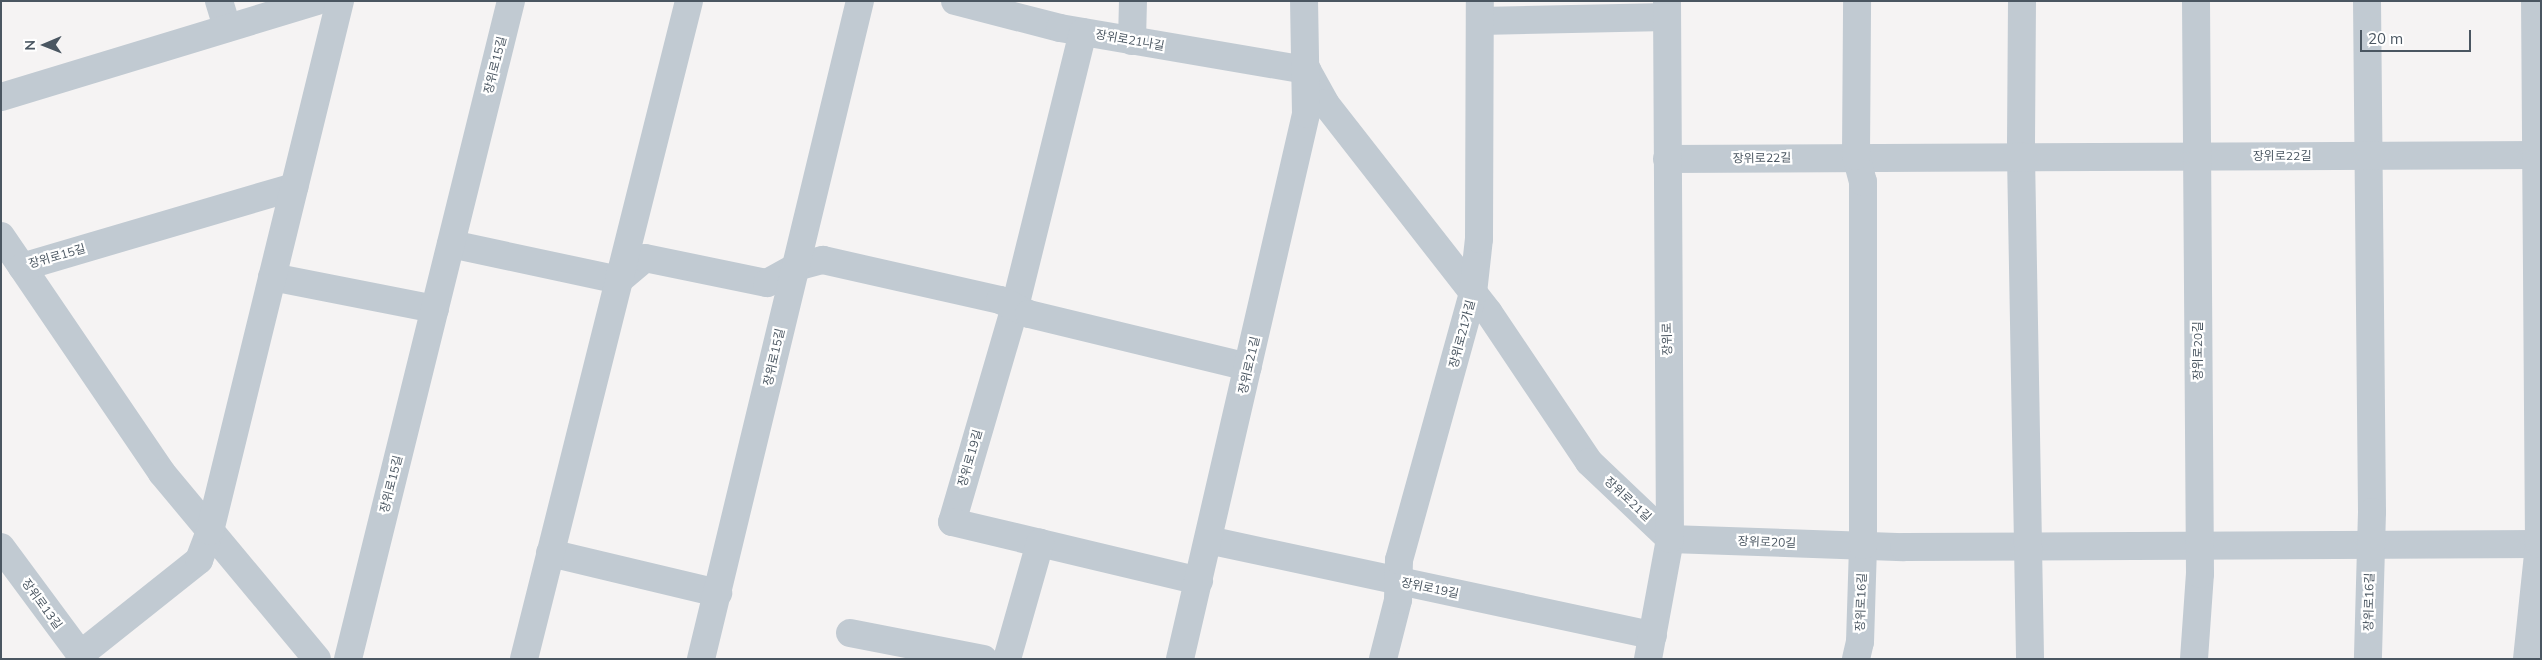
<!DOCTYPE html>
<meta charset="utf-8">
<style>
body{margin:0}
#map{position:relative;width:2542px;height:660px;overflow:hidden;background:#f5f3f3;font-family:Mulish,"Noto Sans KR",sans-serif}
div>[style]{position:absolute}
.minor>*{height:28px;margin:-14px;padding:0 14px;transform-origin:14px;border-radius:14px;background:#c1cad2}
.tertiary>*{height:28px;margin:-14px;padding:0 14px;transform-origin:14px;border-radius:14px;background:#c1cad2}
span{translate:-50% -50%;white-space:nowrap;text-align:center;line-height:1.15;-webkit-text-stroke:4.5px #fff;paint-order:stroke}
.street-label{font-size:12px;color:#4a5661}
.frame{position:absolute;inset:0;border:2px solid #4a5661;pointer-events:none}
.north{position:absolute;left:20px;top:20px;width:50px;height:50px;-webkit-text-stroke:4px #fff;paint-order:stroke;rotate:269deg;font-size:14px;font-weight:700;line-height:20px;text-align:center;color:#4a5661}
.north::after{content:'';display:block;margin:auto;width:18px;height:22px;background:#4a5661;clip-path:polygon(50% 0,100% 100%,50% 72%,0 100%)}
.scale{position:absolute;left:2360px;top:30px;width:111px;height:22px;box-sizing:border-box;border:2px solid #4a5661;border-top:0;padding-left:6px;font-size:15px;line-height:18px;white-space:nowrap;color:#4a5661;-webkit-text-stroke:4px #fff;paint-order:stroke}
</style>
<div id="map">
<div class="minor">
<div style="left:219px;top:1px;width:28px;rotate:73deg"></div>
<div style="left:955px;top:1px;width:108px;rotate:14.4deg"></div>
<div style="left:1060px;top:28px;width:251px;rotate:9.7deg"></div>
<div style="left:1307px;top:70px;width:38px;rotate:61deg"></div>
<div style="left:1325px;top:103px;width:266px;rotate:52deg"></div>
<div style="left:1489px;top:313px;width:179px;rotate:56.1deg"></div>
<div style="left:1589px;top:462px;width:112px;rotate:43.5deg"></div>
<div style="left:1670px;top:539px;width:234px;rotate:2deg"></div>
<div style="left:1904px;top:547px;width:637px;rotate:-0.27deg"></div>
<div style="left:2022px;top:1px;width:155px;rotate:90.4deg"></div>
<div style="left:2021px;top:156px;width:503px;rotate:88.97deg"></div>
<div style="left:2367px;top:1px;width:511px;rotate:89.44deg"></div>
<div style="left:2372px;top:512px;width:147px;rotate:91.6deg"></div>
<div style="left:1480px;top:21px;width:187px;rotate:-1.2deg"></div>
<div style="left:1083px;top:32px;width:283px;rotate:103.9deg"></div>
<div style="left:1015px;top:307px;width:224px;rotate:106.3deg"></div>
<div style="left:952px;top:522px;width:254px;rotate:13.4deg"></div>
<div style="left:1132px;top:41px;width:40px;rotate:-88.6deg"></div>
<div style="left:1px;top:97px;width:330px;rotate:-16.9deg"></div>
<div style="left:1667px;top:159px;width:874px;rotate:-0.26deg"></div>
<div style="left:1px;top:236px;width:287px;rotate:55.8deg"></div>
<div style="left:162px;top:473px;width:242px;rotate:50.2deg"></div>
<div style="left:451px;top:244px;width:172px;rotate:12.1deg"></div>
<div style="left:619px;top:280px;width:34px;rotate:-40deg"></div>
<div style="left:645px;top:258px;width:125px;rotate:11.6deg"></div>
<div style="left:767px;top:283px;width:33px;rotate:-29deg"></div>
<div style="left:796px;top:267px;width:28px;rotate:-15deg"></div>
<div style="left:823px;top:260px;width:181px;rotate:12.7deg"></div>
<div style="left:1000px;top:300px;width:32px;rotate:26deg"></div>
<div style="left:1029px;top:314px;width:225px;rotate:13.6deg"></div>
<div style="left:22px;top:267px;width:284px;rotate:-16.4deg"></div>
<div style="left:272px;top:277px;width:166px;rotate:11.1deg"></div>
<div style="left:1208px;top:540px;width:455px;rotate:12.1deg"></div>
<div style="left:1px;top:547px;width:139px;rotate:53.5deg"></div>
<div style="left:550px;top:553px;width:173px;rotate:13.4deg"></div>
<div style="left:850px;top:633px;width:136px;rotate:11deg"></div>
<div style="left:81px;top:654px;width:151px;rotate:-38.5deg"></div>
<div style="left:199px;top:560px;width:31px;rotate:-69deg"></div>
<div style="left:210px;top:531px;width:546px;rotate:-76.22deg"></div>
<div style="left:348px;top:659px;width:678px;rotate:-76.09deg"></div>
<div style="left:524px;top:659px;width:678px;rotate:-75.92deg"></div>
<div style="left:701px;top:659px;width:677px;rotate:-76.42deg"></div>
<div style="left:1007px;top:659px;width:121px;rotate:-74.1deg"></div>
<div style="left:1180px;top:659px;width:559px;rotate:-76.98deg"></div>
<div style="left:1306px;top:114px;width:113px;rotate:-91deg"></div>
<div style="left:1383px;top:659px;width:61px;rotate:-75.7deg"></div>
<div style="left:1398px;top:600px;width:40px;rotate:-88.6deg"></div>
<div style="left:1399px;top:560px;width:277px;rotate:-74.5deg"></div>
<div style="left:1473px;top:293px;width:54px;rotate:-83.7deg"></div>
<div style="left:1479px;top:239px;width:238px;rotate:-89.8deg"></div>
<div style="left:1856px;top:659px;width:17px;rotate:-77deg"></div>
<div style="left:1860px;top:642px;width:97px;rotate:-88.2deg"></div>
<div style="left:1863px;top:545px;width:363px;rotate:-90deg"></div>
<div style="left:1863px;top:182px;width:27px;rotate:-105deg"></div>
<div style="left:1856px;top:156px;width:155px;rotate:-89.6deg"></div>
<div style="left:2194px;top:659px;width:85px;rotate:-86deg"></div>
<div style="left:2200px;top:574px;width:573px;rotate:-90.4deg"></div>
<div style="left:2527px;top:659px;width:116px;rotate:-84deg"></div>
<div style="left:2539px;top:544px;width:543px;rotate:-90.42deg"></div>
</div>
<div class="tertiary">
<div style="left:1648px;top:659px;width:122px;rotate:-79.6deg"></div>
<div style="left:1670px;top:539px;width:538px;rotate:-90.32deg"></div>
</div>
<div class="street-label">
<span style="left:1130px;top:40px;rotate:10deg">장위로21나길</span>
<span style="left:495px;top:65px;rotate:-76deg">장위로15길</span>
<span style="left:2282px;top:156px">장위로22길</span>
<span style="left:1762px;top:158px;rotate:-1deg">장위로22길</span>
<span style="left:57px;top:256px;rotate:-16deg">장위로15길</span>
<span style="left:1462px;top:334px;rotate:-75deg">장위로21가길</span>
<span style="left:1667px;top:339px;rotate:-91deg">장위로</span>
<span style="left:2198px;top:351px;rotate:-90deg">장위로20길</span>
<span style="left:774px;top:357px;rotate:-77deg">장위로15길</span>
<span style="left:1249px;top:365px;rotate:-77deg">장위로21길</span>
<span style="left:970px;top:458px;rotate:-74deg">장위로19길</span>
<span style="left:391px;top:484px;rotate:-76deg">장위로15길</span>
<span style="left:1628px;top:499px;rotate:43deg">장위로21길</span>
<span style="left:1767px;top:542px;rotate:2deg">장위로20길</span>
<span style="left:1430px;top:588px;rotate:12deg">장위로19길</span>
<span style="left:1861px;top:602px;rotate:-88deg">장위로16길</span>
<span style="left:2369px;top:602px;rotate:-89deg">장위로16길</span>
<span style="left:42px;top:604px;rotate:54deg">장위로13길</span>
</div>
<div class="frame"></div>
<div class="north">N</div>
<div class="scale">20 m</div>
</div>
